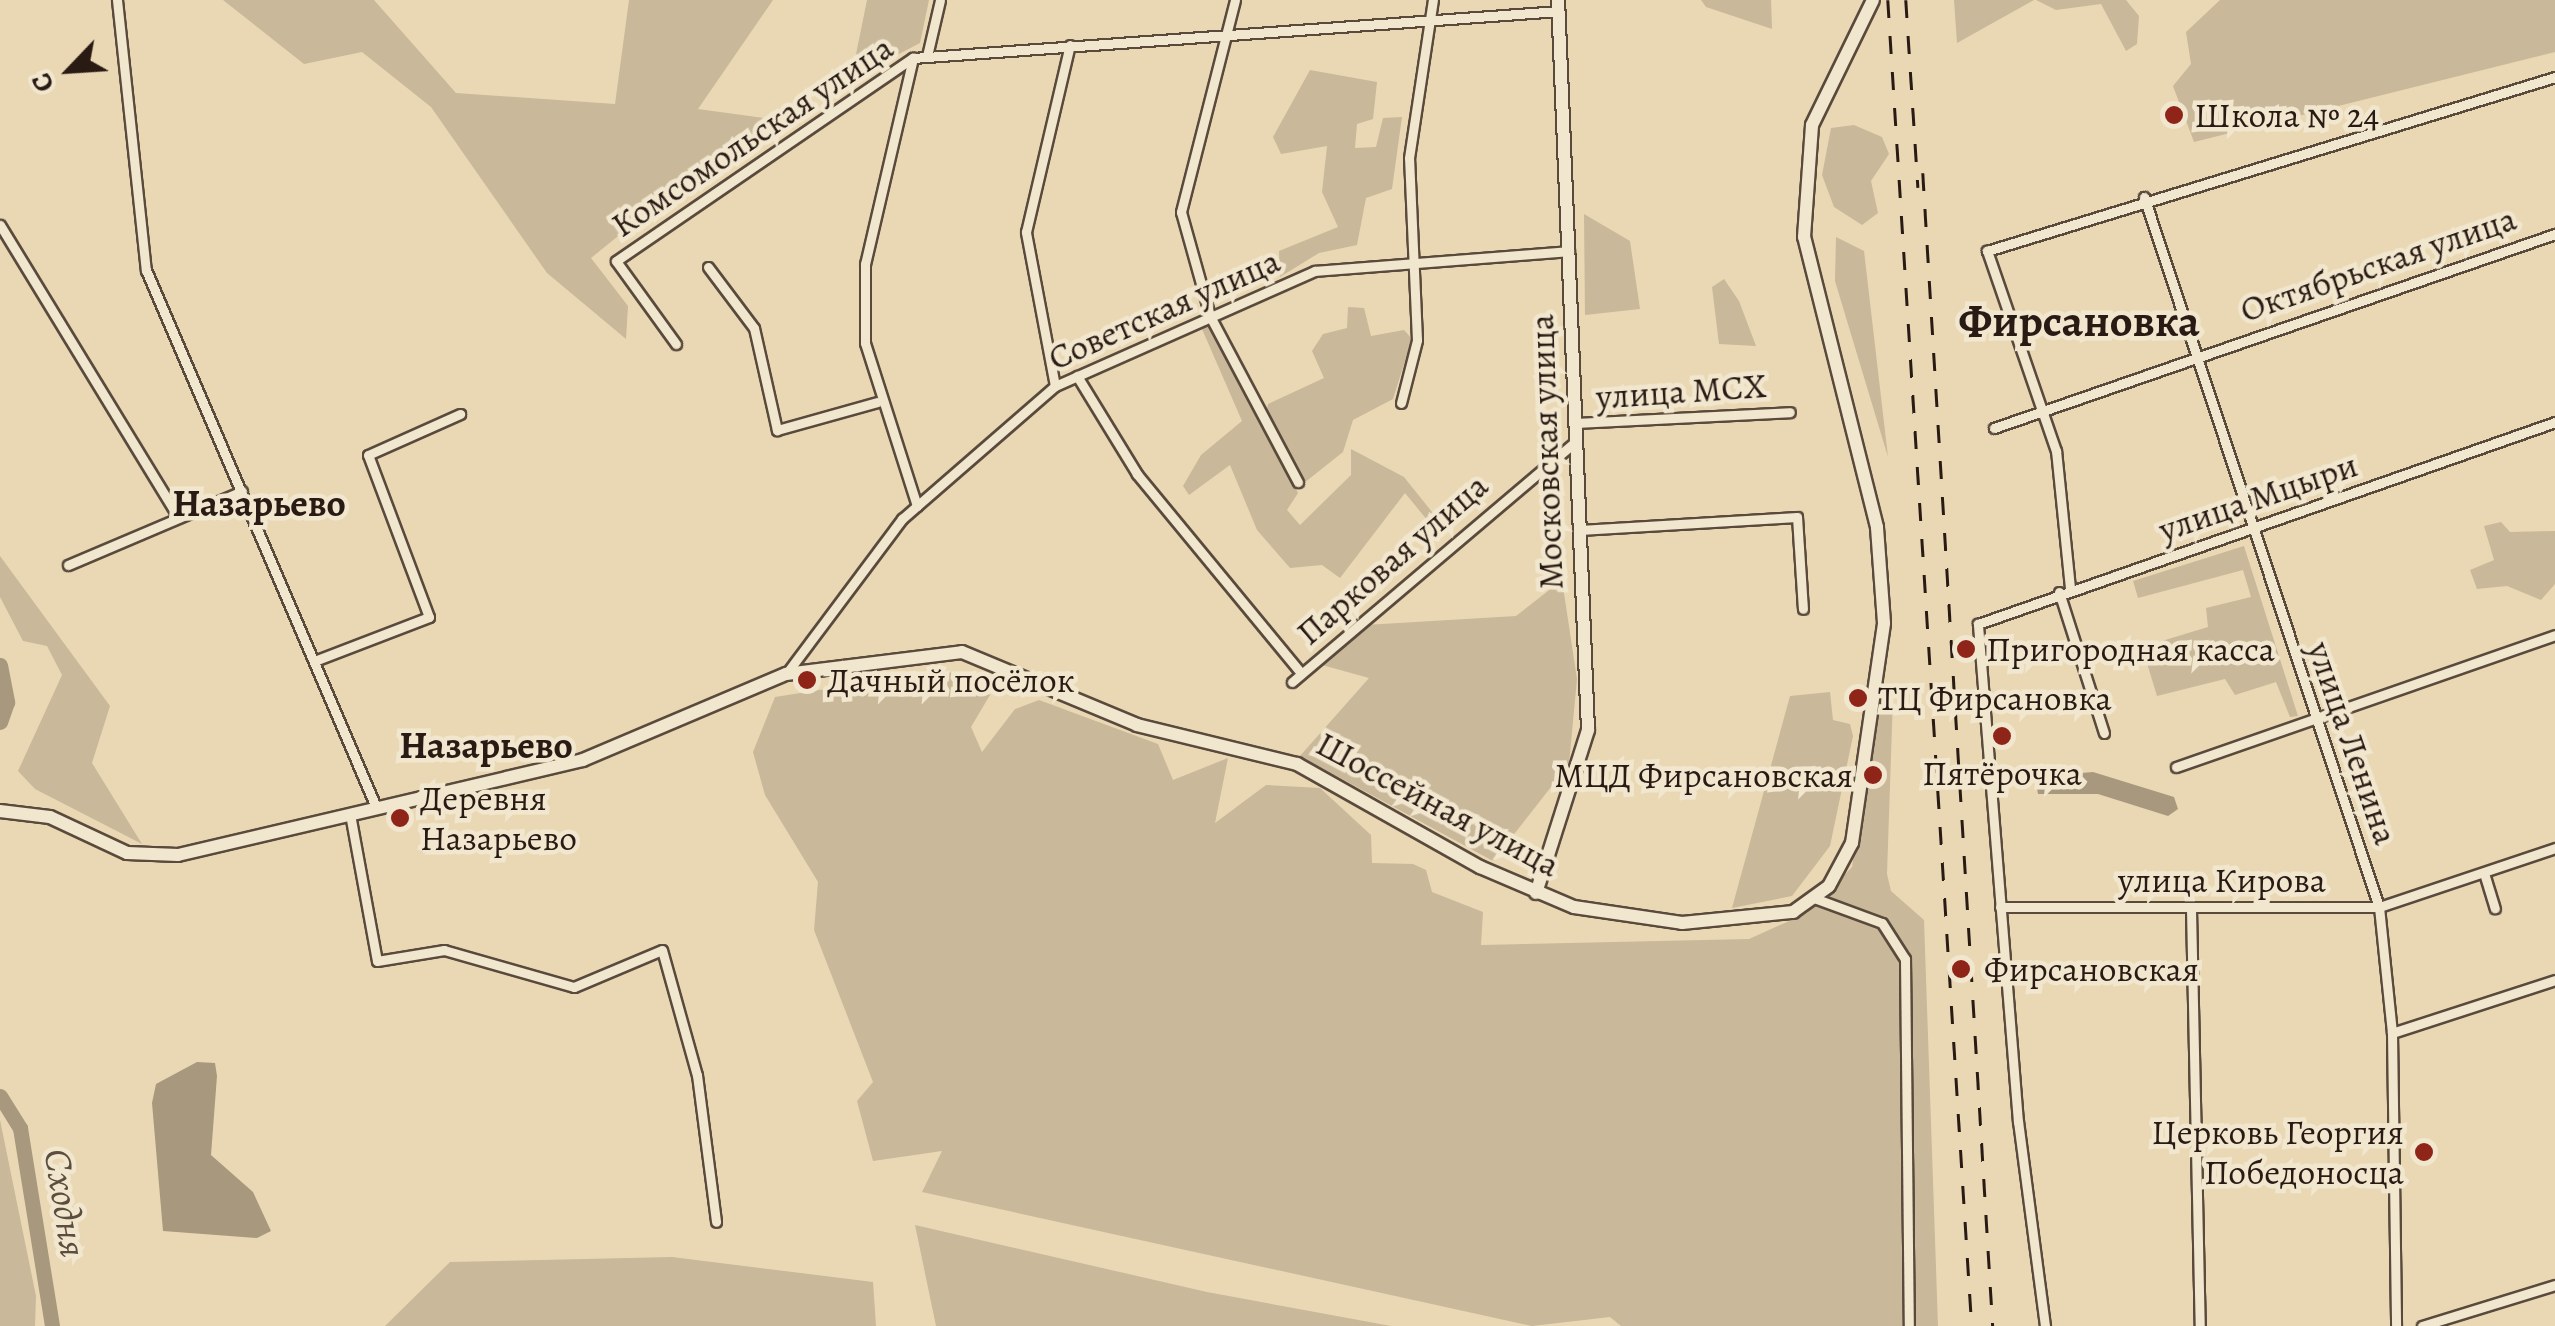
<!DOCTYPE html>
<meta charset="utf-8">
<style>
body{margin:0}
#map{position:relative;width:2555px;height:1326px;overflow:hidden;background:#ead8b4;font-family:Alegreya,serif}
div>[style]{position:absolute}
.green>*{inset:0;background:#c9b899}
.water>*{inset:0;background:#a8987e}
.river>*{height:15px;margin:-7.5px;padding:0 7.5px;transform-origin:7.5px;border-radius:7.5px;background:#a8987e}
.roads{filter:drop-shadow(2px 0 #594a3c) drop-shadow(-2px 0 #594a3c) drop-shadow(0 2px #594a3c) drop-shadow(0 -2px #594a3c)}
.street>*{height:9px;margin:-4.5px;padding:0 4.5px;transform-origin:4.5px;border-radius:4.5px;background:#f1e6ce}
.secondary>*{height:12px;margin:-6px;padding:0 6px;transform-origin:6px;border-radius:6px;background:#f1e6ce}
.rail>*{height:2.5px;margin-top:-1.25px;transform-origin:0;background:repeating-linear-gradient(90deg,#291b14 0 18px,transparent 0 36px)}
.dots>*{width:28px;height:28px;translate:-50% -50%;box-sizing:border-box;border:5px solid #f1e6ce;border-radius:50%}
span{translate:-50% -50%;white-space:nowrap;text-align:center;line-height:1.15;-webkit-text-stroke:9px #f1e6ce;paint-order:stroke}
.poi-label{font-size:35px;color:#291b14}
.left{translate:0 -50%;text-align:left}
.right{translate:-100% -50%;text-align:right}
.street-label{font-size:35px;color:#291b14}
.neighbourhood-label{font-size:38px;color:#291b14;font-weight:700}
.water-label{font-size:38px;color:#5c4d3e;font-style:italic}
.district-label{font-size:45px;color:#291b14;font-weight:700}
.north{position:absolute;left:20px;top:20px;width:100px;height:100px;-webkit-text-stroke:8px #f1e6ce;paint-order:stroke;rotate:245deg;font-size:28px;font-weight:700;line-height:40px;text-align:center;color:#291b14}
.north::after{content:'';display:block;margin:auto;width:35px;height:45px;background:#291b14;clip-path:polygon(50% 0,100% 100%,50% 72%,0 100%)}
</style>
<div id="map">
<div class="green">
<div style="clip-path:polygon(223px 0,374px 0,456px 93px,615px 104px,629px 0,773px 0,698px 109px,794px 122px,701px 169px,591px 258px,628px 306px,626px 339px,547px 273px,431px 107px,362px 52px,304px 64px)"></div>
<div style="clip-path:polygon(867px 0,929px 0,920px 43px,851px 79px)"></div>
<div style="clip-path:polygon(1701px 0,1771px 0,1772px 29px,1706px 7px)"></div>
<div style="clip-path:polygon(1954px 0,2034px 0,1957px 43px)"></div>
<div style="clip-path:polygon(2036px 0,2126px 0,2139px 16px,2137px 44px,2126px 51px,2101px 4px,2056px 10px)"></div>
<div style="clip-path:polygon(2220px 0,2555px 0,2555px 52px,2194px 142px,2173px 86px,2191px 64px,2186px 32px)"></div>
<div style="clip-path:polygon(1310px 70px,1377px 82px,1373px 119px,1357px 124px,1355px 148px,1376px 147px,1383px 118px,1402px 117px,1392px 189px,1366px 198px,1357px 245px,1319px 253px,1280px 277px,1279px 251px,1338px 227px,1322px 192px,1327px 146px,1281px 154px,1273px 137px)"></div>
<div style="clip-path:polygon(1854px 125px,1882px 137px,1889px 154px,1871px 181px,1878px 213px,1862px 225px,1834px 207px,1822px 175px,1831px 128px)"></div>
<div style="clip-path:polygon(1584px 214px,1630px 241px,1640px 309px,1585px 315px)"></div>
<div style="clip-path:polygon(1836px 237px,1864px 251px,1888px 457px,1835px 281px)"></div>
<div style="clip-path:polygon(1724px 279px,1739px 301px,1756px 346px,1719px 344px,1712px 287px)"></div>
<div style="clip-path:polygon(1348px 307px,1364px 308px,1371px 336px,1404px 330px,1412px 339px,1393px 399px,1353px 420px,1343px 452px,1304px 483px,1265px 420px,1268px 404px,1324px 378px,1312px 351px,1323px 334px,1347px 328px)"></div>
<div style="clip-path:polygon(1210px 324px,1298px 493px,1287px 510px,1300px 525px,1351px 475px,1351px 449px,1404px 477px,1444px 527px,1437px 532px,1405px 493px,1340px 578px,1322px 565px,1290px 568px,1257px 530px,1230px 465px,1189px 495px,1183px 486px,1201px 455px,1242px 421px,1202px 329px)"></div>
<div style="clip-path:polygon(2501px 522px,2510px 532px,2555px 531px,2555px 584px,2541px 600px,2507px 586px,2477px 589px,2470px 570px,2494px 560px,2484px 526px)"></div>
<div style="clip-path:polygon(2244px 546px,2298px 716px,2290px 717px,2276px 682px,2235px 695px,2225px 679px,2157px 696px,2142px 647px,2208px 627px,2206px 608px,2251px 597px,2243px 570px,2138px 598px,2133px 581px)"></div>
<div style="clip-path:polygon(0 556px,110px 706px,92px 763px,142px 844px,35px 789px,18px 771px,62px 675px,47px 646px,23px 641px,0 597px)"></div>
<div style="clip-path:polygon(1562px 580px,1577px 679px,1569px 764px,1493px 861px,1300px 756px,1369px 678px,1322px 665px,1365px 625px,1516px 616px)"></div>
<div style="clip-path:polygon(941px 671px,978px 677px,990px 695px,971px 727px,982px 752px,1015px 709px,1039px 700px,1158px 744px,1173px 780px,1228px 758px,1215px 823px,1266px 785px,1320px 788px,1371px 835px,1372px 863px,1413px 864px,1426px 870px,1432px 892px,1483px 912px,1481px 945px,1749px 939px,1807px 913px,1852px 867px,1882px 685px,1893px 697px,1887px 874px,1891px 891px,1924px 920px,1938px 1326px,1621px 1326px,1610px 1317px,1532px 1326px,922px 1192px,942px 1151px,873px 1161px,857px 1101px,873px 1082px,814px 930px,818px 882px,765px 795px,753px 752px,775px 697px)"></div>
<div style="clip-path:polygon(1830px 692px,1833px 720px,1850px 724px,1853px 736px,1830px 846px,1792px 896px,1732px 908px,1790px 696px)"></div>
<div style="clip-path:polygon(0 1120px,36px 1296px,35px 1326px,0 1326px)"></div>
<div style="clip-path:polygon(915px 1225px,1207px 1292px,1391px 1326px,936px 1326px)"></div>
<div style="clip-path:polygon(672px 1257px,873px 1282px,876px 1326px,385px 1326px,450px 1262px)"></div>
</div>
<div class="water">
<div style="clip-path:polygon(2093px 772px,2174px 797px,2178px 809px,2168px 816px,2098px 794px,2038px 794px,2035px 777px)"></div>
<div style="clip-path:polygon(197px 1062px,215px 1063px,217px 1076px,211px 1155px,253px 1192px,271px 1231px,257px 1238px,163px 1231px,152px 1103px,156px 1084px)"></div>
</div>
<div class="river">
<div style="left:0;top:665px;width:38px;rotate:79deg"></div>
<div style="left:7px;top:702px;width:21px;rotate:109deg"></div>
<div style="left:0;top:1096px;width:38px;rotate:58deg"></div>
<div style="left:20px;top:1128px;width:201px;rotate:80.8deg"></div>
</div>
<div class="roads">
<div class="street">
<div style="left:117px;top:0;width:272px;rotate:83.9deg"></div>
<div style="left:146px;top:270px;width:584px;rotate:66.81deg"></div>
<div style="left:1235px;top:0;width:219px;rotate:104.3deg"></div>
<div style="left:1181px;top:212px;width:108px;rotate:74.4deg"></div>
<div style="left:1210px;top:316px;width:188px;rotate:62.1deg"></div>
<div style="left:927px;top:56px;width:57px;rotate:-76.9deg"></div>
<div style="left:913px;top:58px;width:212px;rotate:103.1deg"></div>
<div style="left:865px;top:264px;width:79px;rotate:90deg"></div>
<div style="left:865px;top:343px;width:171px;rotate:72.3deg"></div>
<div style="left:2144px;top:197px;width:748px;rotate:71.69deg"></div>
<div style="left:2379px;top:907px;width:127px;rotate:84.1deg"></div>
<div style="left:2392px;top:1033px;width:293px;rotate:89.2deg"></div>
<div style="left:0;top:225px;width:340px;rotate:58.6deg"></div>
<div style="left:708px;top:267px;width:76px;rotate:53deg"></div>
<div style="left:754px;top:328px;width:105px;rotate:77.3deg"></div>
<div style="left:777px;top:430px;width:104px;rotate:-15.6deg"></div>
<div style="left:676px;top:344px;width:102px;rotate:-125.9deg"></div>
<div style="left:616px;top:261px;width:360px;rotate:-34.4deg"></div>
<div style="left:913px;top:58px;width:648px;rotate:-4.16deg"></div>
<div style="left:1077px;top:376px;width:115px;rotate:58.5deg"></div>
<div style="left:1137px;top:474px;width:258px;rotate:50.5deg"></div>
<div style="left:1055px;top:386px;width:157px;rotate:-100.7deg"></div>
<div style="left:1026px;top:232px;width:192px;rotate:-76.8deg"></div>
<div style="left:1401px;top:403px;width:65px;rotate:-75.7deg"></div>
<div style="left:1417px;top:340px;width:182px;rotate:-92.5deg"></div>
<div style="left:1409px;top:158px;width:160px;rotate:-81.4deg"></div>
<div style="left:1575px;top:423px;width:215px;rotate:-2.9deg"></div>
<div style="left:1994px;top:428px;width:594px;rotate:-19.08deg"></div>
<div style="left:1580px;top:530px;width:217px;rotate:-3.4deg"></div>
<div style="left:1797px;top:517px;width:92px;rotate:86.3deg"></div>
<div style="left:68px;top:565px;width:189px;rotate:-23deg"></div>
<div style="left:2070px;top:588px;width:138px;rotate:-95.8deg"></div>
<div style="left:2056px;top:451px;width:212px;rotate:-109deg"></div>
<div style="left:1987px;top:251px;width:594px;rotate:-17.03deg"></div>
<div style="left:2059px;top:592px;width:148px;rotate:72.3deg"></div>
<div style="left:317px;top:660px;width:120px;rotate:-21deg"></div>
<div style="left:429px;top:617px;width:173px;rotate:-110.6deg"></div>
<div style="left:368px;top:455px;width:101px;rotate:-24deg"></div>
<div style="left:786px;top:674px;width:194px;rotate:-53.2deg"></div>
<div style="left:902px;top:519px;width:203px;rotate:-41deg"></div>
<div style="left:1055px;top:386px;width:284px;rotate:-23.9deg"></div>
<div style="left:1315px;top:271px;width:255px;rotate:-4.5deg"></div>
<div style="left:1292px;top:682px;width:372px;rotate:-40.3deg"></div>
<div style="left:2176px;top:767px;width:401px;rotate:-19.2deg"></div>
<div style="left:350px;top:814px;width:149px;rotate:79.6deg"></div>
<div style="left:377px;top:961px;width:68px;rotate:-9.3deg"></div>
<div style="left:444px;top:950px;width:135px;rotate:15.9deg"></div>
<div style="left:574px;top:987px;width:95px;rotate:-22.8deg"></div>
<div style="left:662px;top:950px;width:130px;rotate:74.4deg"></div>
<div style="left:697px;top:1075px;width:148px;rotate:82.6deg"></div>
<div style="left:2484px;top:873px;width:37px;rotate:73deg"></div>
<div style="left:1814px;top:898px;width:72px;rotate:20.2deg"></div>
<div style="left:1882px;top:923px;width:43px;rotate:57.4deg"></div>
<div style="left:1905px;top:959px;width:367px;rotate:89.4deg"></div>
<div style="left:2000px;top:907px;width:379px"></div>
<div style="left:2379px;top:907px;width:186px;rotate:-18.5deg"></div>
<div style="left:2191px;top:909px;width:417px;rotate:88.8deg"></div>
<div style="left:2392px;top:1033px;width:171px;rotate:-18deg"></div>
<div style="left:2045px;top:1326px;width:206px;rotate:-97.5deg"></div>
<div style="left:2018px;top:1122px;width:500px;rotate:-94.6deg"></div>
<div style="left:1978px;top:624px;width:611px;rotate:-19.29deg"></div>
<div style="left:2422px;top:1326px;width:139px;rotate:-17.1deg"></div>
</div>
<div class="secondary">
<div style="left:0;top:811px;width:50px;rotate:6.8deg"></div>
<div style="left:50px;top:817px;width:85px;rotate:25.1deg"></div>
<div style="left:127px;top:853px;width:51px;rotate:2.2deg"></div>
<div style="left:178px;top:855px;width:416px;rotate:-13.2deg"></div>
<div style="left:583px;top:760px;width:220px;rotate:-23deg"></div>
<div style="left:786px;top:674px;width:177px;rotate:-7.1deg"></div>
<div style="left:962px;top:652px;width:190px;rotate:22.6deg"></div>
<div style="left:1137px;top:725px;width:165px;rotate:13.7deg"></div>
<div style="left:1297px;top:764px;width:210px;rotate:29.4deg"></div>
<div style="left:1480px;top:867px;width:102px;rotate:23.1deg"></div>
<div style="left:1574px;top:907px;width:109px;rotate:8.4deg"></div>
<div style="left:1682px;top:923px;width:112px;rotate:-5.7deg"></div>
<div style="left:1793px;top:912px;width:44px;rotate:-35.8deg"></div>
<div style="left:1829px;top:886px;width:49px;rotate:-61.9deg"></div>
<div style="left:1852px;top:843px;width:222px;rotate:-81.7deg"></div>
<div style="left:1884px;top:623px;width:96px;rotate:-94.2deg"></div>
<div style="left:1877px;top:527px;width:299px;rotate:-104.1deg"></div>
<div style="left:1804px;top:237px;width:112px;rotate:-85.9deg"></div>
<div style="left:1812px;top:125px;width:139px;rotate:-64deg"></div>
<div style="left:1536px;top:893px;width:171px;rotate:-72.3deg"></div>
<div style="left:1588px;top:730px;width:731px;rotate:-92.35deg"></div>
</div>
</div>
<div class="rail">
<div style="left:1888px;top:0;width:1329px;rotate:86.38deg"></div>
<div style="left:1906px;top:0;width:188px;rotate:86.3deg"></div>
<div style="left:1923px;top:173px;width:1155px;rotate:86.53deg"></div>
</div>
<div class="dots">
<div style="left:2174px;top:115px;background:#8f2418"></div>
<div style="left:1966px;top:649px;background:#8f2418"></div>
<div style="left:807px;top:680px;background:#8f2418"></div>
<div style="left:1858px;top:698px;background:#8f2418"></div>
<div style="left:2002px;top:736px;background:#8f2418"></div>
<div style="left:1873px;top:775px;background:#8f2418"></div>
<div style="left:400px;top:818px;background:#8f2418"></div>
<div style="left:1961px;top:969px;background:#8f2418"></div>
<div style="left:2424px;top:1152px;background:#8f2418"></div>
</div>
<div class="poi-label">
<span class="left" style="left:2194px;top:115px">Школа № 24</span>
<span class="left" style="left:1986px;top:649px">Пригородная касса</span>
<span class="left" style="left:827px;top:680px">Дачный посёлок</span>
<span class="left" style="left:1878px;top:698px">ТЦ Фирсановка</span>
<span style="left:2002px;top:773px">Пятёрочка</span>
<span class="right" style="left:1853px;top:775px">МЦД Фирсановская</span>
<span class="left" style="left:420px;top:818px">Деревня<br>Назарьево</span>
<span class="left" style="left:1984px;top:969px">Фирсановская</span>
<span class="right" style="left:2404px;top:1152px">Церковь Георгия<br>Победоносца</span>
</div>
<div class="street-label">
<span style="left:752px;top:136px;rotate:-34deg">Комсомольская улица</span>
<span style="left:2378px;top:264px;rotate:-19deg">Октябрьская улица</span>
<span style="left:1164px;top:309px;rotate:-24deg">Советская улица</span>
<span style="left:1681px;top:391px;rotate:-4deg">улица МСХ</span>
<span style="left:1546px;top:452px;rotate:-92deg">Московская улица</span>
<span style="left:2258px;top:497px;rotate:-19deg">улица Мцыри</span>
<span style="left:1392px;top:559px;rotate:-41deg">Парковая улица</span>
<span style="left:2353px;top:743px;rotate:71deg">улица Ленина</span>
<span style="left:1438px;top:804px;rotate:28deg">Шоссейная улица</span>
<span style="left:2222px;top:880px">улица Кирова</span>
</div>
<div class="neighbourhood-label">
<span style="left:259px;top:504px">Назарьево</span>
<span style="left:486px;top:746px">Назарьево</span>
</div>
<div class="water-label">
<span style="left:65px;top:1203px;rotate:81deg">Сходня</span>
</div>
<div class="district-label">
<span style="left:2079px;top:322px">Фирсановка</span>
</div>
<div class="north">С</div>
</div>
